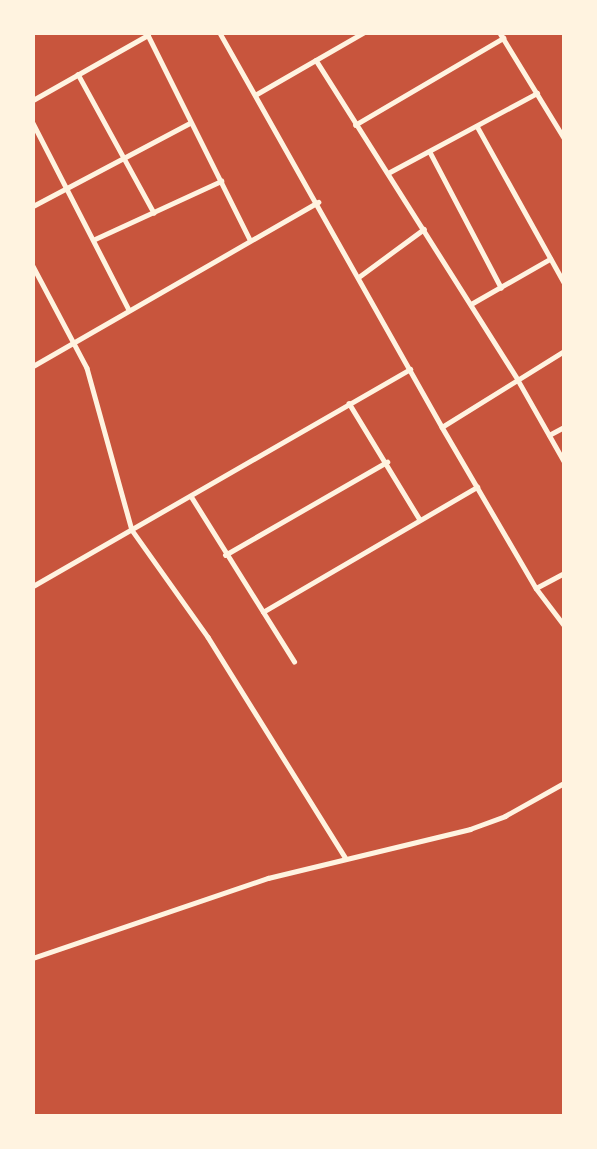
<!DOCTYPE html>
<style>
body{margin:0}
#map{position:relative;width:597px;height:1149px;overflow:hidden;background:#c8553d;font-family:"Noto Sans",sans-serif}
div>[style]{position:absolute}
.minor>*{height:4.5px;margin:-2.25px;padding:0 2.25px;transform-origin:2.25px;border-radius:2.25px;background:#fff3e0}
span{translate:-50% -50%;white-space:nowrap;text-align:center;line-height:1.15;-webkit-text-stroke:5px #fff3e0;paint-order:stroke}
.frame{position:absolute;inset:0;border:35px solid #fff3e0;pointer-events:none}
</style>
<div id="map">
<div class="minor">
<div style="left:220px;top:33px;width:452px;rotate:60.6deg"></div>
<div style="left:442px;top:427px;width:186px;rotate:59.7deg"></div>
<div style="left:536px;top:588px;width:46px;rotate:52.9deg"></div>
<div style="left:500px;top:33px;width:123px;rotate:58.6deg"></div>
<div style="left:316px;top:60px;width:378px;rotate:57.7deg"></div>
<div style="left:518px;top:380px;width:93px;rotate:60.4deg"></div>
<div style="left:78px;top:74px;width:158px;rotate:61.3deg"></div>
<div style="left:255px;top:95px;width:125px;rotate:-29.9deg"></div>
<div style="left:33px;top:100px;width:132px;rotate:-29.5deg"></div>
<div style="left:148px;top:35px;width:229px;rotate:63.5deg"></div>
<div style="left:33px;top:123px;width:210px;rotate:62.8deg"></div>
<div style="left:355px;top:125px;width:172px;rotate:-30.4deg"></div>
<div style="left:477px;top:126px;width:179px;rotate:60.9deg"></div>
<div style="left:430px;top:152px;width:153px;rotate:62.3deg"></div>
<div style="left:388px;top:173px;width:169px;rotate:-28.2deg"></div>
<div style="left:33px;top:206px;width:178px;rotate:-27.9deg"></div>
<div style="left:95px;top:239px;width:139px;rotate:-24.7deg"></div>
<div style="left:33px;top:266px;width:115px;rotate:62.1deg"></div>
<div style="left:87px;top:368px;width:168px;rotate:74.5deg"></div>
<div style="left:132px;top:530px;width:131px;rotate:54.6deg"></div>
<div style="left:208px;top:637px;width:259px;rotate:58.1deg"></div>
<div style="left:360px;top:276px;width:79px;rotate:-36.3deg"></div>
<div style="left:471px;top:304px;width:91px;rotate:-29.7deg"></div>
<div style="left:33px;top:366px;width:329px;rotate:-29.9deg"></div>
<div style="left:349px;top:403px;width:135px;rotate:58.7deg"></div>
<div style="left:442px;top:427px;width:144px;rotate:-31.9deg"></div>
<div style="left:549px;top:435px;width:17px;rotate:-28deg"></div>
<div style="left:191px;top:496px;width:195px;rotate:58deg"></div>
<div style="left:225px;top:555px;width:187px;rotate:-29.9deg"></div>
<div style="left:33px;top:586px;width:435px;rotate:-29.9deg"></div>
<div style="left:536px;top:588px;width:32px;rotate:-28deg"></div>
<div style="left:263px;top:612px;width:248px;rotate:-30.3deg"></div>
<div style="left:33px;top:958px;width:248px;rotate:-18.8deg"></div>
<div style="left:268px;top:878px;width:208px;rotate:-13.6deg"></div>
<div style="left:470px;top:829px;width:37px;rotate:-20deg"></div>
<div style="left:505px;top:816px;width:68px;rotate:-29.2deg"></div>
</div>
<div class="frame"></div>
</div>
